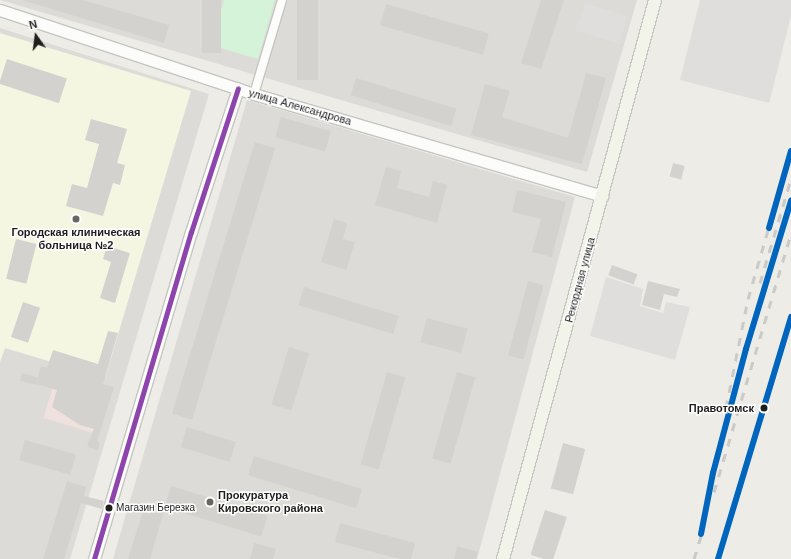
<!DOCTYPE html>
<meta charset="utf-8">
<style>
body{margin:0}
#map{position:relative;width:791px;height:559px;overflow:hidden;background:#edece7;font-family:Arial,sans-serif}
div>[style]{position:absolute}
.residential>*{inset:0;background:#dcdbd8}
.commercial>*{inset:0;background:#efe1dd;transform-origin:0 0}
.education>*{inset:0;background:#f5f6e2}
.park>*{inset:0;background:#d5f3d8}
.parking>*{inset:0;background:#dfdedc;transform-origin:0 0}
.building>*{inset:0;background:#d4d2ce;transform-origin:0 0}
.roads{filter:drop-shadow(1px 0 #c5c5c3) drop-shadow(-1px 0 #c5c5c3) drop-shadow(0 1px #c5c5c3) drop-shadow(0 -1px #c5c5c3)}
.minor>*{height:8px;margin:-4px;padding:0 4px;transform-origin:4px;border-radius:4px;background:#fcfcfb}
.tertiary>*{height:11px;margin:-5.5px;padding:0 5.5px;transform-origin:5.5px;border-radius:5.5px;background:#fcfcfb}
.secondary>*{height:12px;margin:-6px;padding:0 6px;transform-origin:6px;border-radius:6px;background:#f2f4ea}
.rail>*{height:3px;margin-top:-1.5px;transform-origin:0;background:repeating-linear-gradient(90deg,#cacac9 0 8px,transparent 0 16px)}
.bus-1>*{height:5px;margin:-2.5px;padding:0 2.5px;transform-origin:2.5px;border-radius:2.5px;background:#8e44ad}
.rail-1>*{height:6px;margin:-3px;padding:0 3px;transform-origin:3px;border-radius:3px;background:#0065bd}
.dots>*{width:11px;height:11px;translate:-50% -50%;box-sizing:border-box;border:2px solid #fff;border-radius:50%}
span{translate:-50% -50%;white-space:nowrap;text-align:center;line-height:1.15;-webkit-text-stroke:3px #fff;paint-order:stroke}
.bus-label{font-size:10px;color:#1e1e1e}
.left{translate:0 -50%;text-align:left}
.street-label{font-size:11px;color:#1e1e1e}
.poi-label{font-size:11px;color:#1e1e1e;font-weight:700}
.stop-label{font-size:11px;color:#1e1e1e;font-weight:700}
.right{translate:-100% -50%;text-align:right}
.north{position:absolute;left:16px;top:16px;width:40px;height:40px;-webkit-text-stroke:3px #fff;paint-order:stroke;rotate:346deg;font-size:11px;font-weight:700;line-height:16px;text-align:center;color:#1e1e1e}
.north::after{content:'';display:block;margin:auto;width:14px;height:18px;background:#1e1e1e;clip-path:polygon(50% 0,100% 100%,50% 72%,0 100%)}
</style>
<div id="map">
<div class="residential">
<div style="clip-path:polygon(0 0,637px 0,587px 172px)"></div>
<div style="clip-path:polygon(0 28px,209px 94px,70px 559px,0 559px)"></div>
<div style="clip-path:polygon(247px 100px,575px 197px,477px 559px,113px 559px)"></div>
</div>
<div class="commercial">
<div style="left:58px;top:370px;width:57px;height:50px;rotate:17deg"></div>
</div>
<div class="education">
<div style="clip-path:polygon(0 33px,191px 91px,105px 378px,5px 348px,0 362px)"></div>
</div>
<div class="park">
<div style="clip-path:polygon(224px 0,275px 0,258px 59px,211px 45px)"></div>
</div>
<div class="parking">
<div style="clip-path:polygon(700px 0,791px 0,791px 16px,769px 103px,680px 80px)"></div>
<div style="left:585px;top:3px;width:45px;height:29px;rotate:17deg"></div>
<div style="clip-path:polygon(606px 277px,643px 289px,640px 306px,663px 313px,666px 302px,690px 307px,675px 360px,590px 336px)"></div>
</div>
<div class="building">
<div style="clip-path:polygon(22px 0,83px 0,169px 25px,164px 43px)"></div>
<div style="left:202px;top:0;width:19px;height:53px"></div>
<div style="left:297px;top:0;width:21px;height:80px"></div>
<div style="clip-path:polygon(541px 0,564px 0,541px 69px,521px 63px)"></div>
<div style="left:386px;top:4px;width:107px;height:22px;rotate:16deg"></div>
<div style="left:7px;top:59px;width:63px;height:26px;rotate:18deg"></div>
<div style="clip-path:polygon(586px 73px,606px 78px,582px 164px,471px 135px,485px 84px,510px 91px,502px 117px,568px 138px)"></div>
<div style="left:356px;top:78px;width:105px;height:18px;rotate:17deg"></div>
<div style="left:281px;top:117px;width:52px;height:21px;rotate:16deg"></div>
<div style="clip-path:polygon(91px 119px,127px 129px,117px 163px,125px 165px,120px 185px,113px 183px,103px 216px,66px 206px,72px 184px,87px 188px,99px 144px,85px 140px)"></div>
<div style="left:255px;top:142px;width:21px;height:284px;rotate:17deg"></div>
<div style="left:673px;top:163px;width:12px;height:14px;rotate:14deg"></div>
<div style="clip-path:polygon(386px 167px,401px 171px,397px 188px,429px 197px,433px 181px,447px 185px,437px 223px,375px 205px)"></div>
<div style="clip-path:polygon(517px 190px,566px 202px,552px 257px,532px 252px,541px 219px,512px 212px)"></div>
<div style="clip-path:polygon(334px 219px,347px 223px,343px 239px,355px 242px,346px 270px,321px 262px)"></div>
<div style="left:16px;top:239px;width:21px;height:41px;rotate:14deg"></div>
<div style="clip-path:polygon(107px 246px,130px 253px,115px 303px,100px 298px,111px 262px,103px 259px)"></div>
<div style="left:612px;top:265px;width:27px;height:11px;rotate:20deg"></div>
<div style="left:528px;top:281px;width:16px;height:77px;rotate:15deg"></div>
<div style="clip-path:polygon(648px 281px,680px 289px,677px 297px,664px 294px,660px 310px,642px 305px)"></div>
<div style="left:304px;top:287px;width:99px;height:19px;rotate:17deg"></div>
<div style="left:23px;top:302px;width:18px;height:37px;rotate:19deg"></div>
<div style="left:427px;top:318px;width:42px;height:25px;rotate:15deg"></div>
<div style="clip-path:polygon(108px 331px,118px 333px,103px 384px,114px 387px,97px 441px,100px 443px,97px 451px,87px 446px,94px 429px,80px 425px,52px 407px,57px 390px,36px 384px,41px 366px,47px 368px,53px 350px,98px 364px)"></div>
<div style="left:289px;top:347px;width:21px;height:60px;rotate:17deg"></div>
<div style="left:387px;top:372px;width:19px;height:96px;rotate:16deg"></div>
<div style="left:457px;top:372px;width:19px;height:90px;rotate:16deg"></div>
<div style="left:22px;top:373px;width:16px;height:8px;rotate:15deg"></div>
<div style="left:187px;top:427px;width:51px;height:21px;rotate:17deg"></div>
<div style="left:25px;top:440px;width:53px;height:21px;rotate:16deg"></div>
<div style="left:563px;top:443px;width:23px;height:47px;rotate:15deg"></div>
<div style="left:254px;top:456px;width:113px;height:20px;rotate:17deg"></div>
<div style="clip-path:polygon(67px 481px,86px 487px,84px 496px,104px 501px,102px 509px,81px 503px,64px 559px,43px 559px)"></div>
<div style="left:171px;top:486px;width:101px;height:22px;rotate:17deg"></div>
<div style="clip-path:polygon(144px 508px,163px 514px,150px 559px,128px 559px)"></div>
<div style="left:545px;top:510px;width:23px;height:47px;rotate:18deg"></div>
<div style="clip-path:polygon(340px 523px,415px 543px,411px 559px,400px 559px,335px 542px)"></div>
<div style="clip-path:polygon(254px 543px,276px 549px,273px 559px,250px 559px)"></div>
<div style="clip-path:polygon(457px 546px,478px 552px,476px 559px,454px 559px)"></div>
</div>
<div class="roads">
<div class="minor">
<div style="left:254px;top:94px;width:98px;rotate:-73.4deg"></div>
</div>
<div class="tertiary">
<div style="left:0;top:10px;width:268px;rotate:18.3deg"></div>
<div style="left:254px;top:94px;width:363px;rotate:16.3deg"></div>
<div style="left:94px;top:559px;width:341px;rotate:-73.5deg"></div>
<div style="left:191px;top:232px;width:151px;rotate:-71.9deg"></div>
</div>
<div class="secondary">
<div style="left:503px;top:559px;width:579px;rotate:-74.79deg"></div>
</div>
</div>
<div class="rail">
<div style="left:760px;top:283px;width:109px;rotate:-73.4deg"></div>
<div style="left:726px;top:408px;width:111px;rotate:-78.6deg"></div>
<div style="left:748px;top:299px;width:154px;rotate:-73.8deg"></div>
<div style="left:714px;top:492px;width:270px;rotate:-73.4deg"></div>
<div style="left:701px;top:534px;width:62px;rotate:-78.9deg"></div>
<div style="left:713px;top:473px;width:128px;rotate:-75.1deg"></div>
<div style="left:746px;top:349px;width:155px;rotate:-73.1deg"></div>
<div style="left:694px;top:559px;width:30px;rotate:-73deg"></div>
</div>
<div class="bus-1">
<div style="left:94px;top:559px;width:341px;rotate:-73.5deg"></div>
<div style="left:191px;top:232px;width:151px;rotate:-71.9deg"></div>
</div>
<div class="rail-1">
<div style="left:769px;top:228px;width:80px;rotate:-74.1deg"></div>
<div style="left:701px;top:534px;width:62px;rotate:-78.9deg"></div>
<div style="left:713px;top:473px;width:128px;rotate:-75.1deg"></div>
<div style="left:746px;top:349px;width:155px;rotate:-73.1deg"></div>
<div style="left:718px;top:559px;width:253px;rotate:-73.2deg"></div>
</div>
<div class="dots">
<div style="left:76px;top:219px;background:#666664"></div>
<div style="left:764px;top:408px;background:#1e1e1e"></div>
<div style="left:210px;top:502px;background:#666664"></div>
<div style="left:109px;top:508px;background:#1e1e1e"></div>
</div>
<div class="bus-label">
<span class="left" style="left:116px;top:508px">Магазин Березка</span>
</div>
<div class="street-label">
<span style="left:300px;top:107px;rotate:16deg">улица Александрова</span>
<span style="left:580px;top:280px;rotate:-75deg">Рекордная улица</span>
</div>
<div class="poi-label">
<span style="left:76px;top:239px">Городская клиническая<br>больница №2</span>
<span class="left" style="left:218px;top:502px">Прокуратура<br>Кировского района</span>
</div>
<div class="stop-label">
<span class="right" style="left:754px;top:408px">Правотомск</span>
</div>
<div class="north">N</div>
</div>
